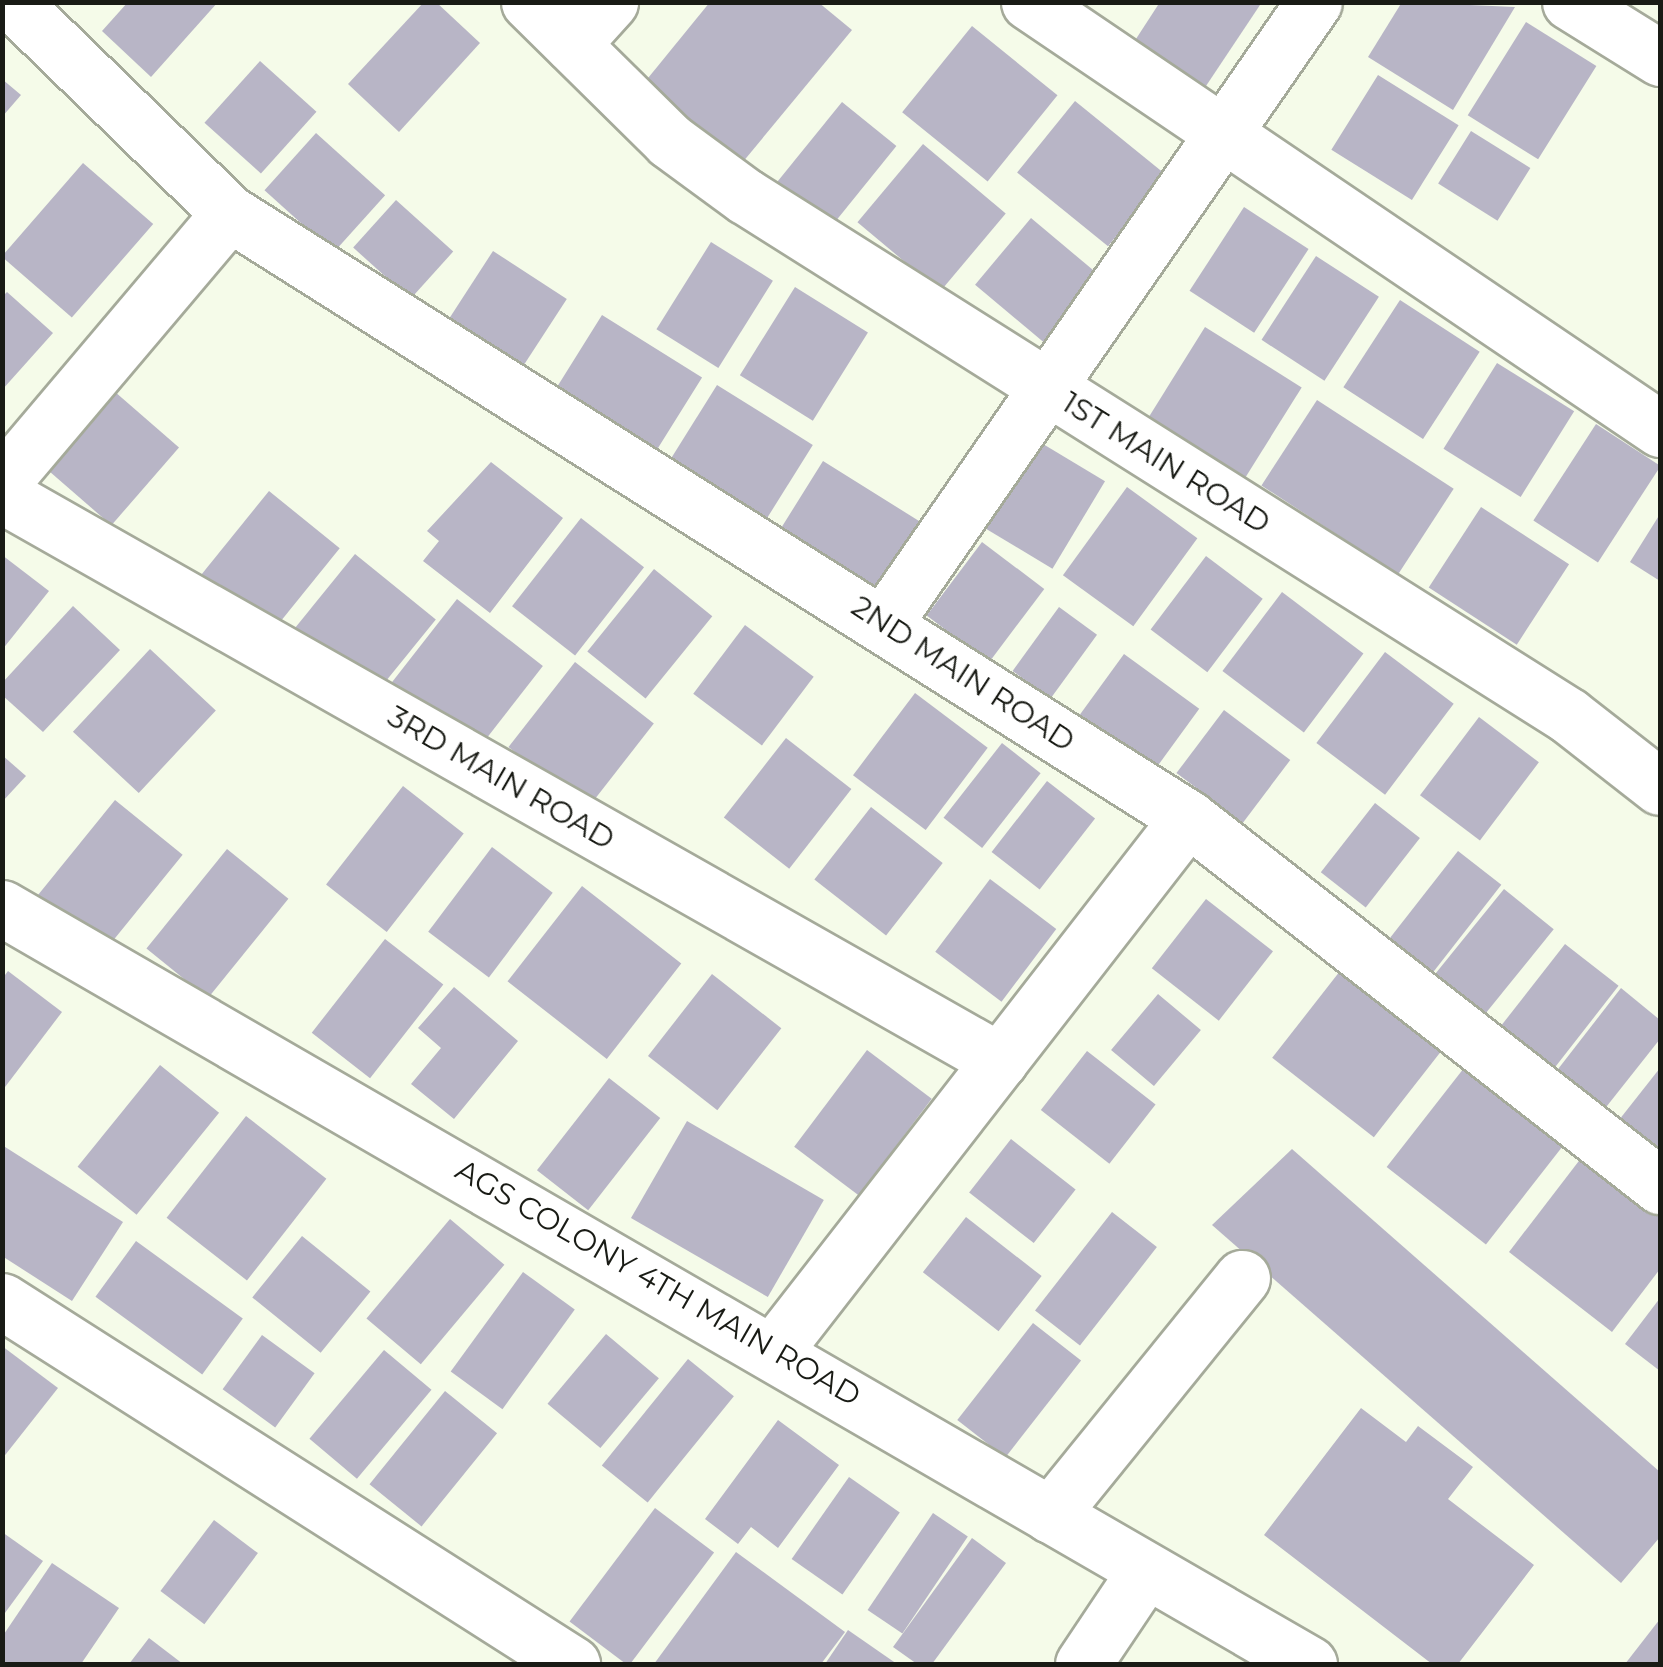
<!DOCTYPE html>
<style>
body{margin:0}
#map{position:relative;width:1663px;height:1667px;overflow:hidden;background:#f5fbe9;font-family:Montserrat,sans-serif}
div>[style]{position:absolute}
.building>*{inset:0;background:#b8b5c6;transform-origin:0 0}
.roads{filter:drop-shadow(2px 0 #a5aa9a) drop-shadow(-2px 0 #a5aa9a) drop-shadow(0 2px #a5aa9a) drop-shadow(0 -2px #a5aa9a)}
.minor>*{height:55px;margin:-27.5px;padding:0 27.5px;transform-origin:27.5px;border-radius:27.5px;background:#fff}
span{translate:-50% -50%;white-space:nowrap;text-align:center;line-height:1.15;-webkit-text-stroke:10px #fff;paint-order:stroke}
.street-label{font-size:30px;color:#191b15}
.frame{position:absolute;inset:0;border:5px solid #191b15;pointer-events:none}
</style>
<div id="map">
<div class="building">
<div style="clip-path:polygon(128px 2px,218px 2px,151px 77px,102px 31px)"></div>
<div style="clip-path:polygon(424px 2px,436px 2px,480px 43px,399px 132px,348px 84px)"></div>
<div style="clip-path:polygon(710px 2px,818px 2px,852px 30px,742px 163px,644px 83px)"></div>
<div style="clip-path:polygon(1160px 2px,1256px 2px,1260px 5px,1204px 89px,1134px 42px)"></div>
<div style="clip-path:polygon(1402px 2px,1515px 7px,1453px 110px,1368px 57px)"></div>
<div style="left:1526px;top:22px;width:83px;height:110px;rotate:32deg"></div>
<div style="left:972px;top:26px;width:110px;height:111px;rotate:39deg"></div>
<div style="left:260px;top:61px;width:76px;height:83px;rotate:42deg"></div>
<div style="left:1378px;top:75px;width:95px;height:88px;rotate:32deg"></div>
<div style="clip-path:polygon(2px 79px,21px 95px,2px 117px)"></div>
<div style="left:1075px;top:101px;width:117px;height:92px;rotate:39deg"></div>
<div style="left:842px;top:102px;width:70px;height:105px;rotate:39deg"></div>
<div style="left:1471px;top:131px;width:70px;height:62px;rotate:32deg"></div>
<div style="left:316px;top:133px;width:93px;height:77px;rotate:42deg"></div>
<div style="left:923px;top:144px;width:108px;height:102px;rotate:40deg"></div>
<div style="left:83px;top:163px;width:93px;height:124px;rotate:41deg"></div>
<div style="left:396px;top:200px;width:77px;height:64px;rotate:42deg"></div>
<div style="left:1244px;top:207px;width:77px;height:100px;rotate:33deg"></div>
<div style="left:1031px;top:218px;width:97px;height:87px;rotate:40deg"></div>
<div style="left:711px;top:242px;width:73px;height:103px;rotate:32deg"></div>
<div style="left:493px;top:251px;width:88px;height:92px;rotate:33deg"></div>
<div style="left:1316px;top:256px;width:75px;height:100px;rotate:33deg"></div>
<div style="left:795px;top:287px;width:86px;height:104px;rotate:32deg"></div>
<div style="clip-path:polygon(7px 292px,53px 333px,2px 390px,2px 297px)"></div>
<div style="left:1400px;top:300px;width:95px;height:104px;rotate:33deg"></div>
<div style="left:602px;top:315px;width:118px;height:100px;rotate:32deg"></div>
<div style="left:1205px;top:327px;width:114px;height:114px;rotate:32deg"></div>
<div style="left:1497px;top:363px;width:91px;height:101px;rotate:32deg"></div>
<div style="left:99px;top:378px;width:106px;height:103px;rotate:41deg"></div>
<div style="left:717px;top:385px;width:113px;height:93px;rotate:32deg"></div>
<div style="left:1317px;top:400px;width:163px;height:102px;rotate:33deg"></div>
<div style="left:1596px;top:424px;width:77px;height:115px;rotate:33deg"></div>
<div style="left:1033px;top:438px;width:84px;height:102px;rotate:31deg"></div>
<div style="left:823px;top:461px;width:117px;height:82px;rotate:32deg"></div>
<div style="clip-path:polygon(491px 462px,563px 518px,490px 613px,423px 561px,439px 541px,427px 531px)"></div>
<div style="left:1127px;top:487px;width:87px;height:109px;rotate:36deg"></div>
<div style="left:269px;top:491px;width:91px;height:116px;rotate:39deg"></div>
<div style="left:1481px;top:507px;width:105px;height:96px;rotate:33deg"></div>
<div style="clip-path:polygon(1660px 514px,1660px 581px,1630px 562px)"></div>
<div style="left:581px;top:518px;width:80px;height:112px;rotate:38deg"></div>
<div style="left:982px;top:542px;width:78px;height:92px;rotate:37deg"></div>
<div style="left:355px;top:554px;width:104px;height:95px;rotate:39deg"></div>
<div style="clip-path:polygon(2px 555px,49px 591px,2px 650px)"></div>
<div style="left:1206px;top:556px;width:71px;height:92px;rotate:37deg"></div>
<div style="left:654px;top:569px;width:75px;height:106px;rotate:39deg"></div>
<div style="left:1282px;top:592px;width:102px;height:99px;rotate:37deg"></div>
<div style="left:457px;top:599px;width:109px;height:106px;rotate:38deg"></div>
<div style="clip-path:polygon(73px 606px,120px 650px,43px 732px,2px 695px,2px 683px)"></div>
<div style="left:1059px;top:607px;width:47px;height:79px;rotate:36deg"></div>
<div style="left:745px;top:625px;width:86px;height:86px;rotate:37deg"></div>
<div style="left:150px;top:649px;width:90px;height:113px;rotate:43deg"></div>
<div style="left:1385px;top:652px;width:86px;height:114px;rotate:37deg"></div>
<div style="left:1124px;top:654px;width:93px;height:82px;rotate:36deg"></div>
<div style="left:575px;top:662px;width:100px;height:108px;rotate:38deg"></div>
<div style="left:915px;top:693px;width:91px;height:103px;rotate:37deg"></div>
<div style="left:1224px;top:710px;width:83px;height:79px;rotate:37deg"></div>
<div style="left:1479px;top:717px;width:75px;height:98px;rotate:37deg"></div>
<div style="left:786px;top:738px;width:83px;height:101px;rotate:38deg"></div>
<div style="left:1002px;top:743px;width:49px;height:95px;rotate:38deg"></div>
<div style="clip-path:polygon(2px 755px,26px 776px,2px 802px)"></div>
<div style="left:1047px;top:781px;width:61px;height:90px;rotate:38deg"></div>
<div style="left:403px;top:786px;width:77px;height:125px;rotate:38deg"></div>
<div style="left:115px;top:800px;width:87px;height:131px;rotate:39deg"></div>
<div style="left:1375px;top:803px;width:57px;height:88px;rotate:38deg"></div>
<div style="left:871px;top:807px;width:91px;height:92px;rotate:38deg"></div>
<div style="left:492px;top:847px;width:76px;height:106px;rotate:37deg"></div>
<div style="left:227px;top:849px;width:79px;height:128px;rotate:39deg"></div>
<div style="left:1458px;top:851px;width:55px;height:121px;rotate:38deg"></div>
<div style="left:990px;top:879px;width:83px;height:91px;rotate:37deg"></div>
<div style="left:582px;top:886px;width:126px;height:121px;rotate:38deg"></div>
<div style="left:1504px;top:889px;width:64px;height:112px;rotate:39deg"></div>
<div style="left:1206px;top:899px;width:85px;height:88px;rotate:38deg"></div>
<div style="left:385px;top:939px;width:74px;height:119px;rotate:38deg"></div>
<div style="left:1565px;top:944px;width:68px;height:108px;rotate:38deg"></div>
<div style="left:1351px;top:957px;width:129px;height:128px;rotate:38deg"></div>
<div style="clip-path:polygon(8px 971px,62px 1012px,2px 1091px,2px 979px)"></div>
<div style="left:712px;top:974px;width:88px;height:104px;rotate:38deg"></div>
<div style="clip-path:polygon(454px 987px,518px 1041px,454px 1119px,411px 1084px,441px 1048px,418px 1028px)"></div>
<div style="clip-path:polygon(1621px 988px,1660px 1020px,1660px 1039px,1603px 1111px,1555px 1073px)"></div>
<div style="left:1158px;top:994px;width:56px;height:73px;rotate:40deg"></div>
<div style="left:867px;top:1050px;width:81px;height:121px;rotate:37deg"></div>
<div style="left:1087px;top:1051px;width:87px;height:75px;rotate:38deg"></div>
<div style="left:1471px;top:1059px;width:126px;height:137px;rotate:38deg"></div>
<div style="left:160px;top:1065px;width:76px;height:131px;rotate:39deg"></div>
<div style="clip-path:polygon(1660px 1068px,1660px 1152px,1619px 1120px)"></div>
<div style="left:609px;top:1078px;width:65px;height:117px;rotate:38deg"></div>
<div style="left:246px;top:1116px;width:102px;height:129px;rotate:38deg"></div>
<div style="left:687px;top:1121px;width:158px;height:112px;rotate:30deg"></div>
<div style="left:1011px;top:1139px;width:82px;height:68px;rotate:38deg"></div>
<div style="clip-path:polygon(2px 1145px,123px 1222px,72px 1301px,2px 1256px)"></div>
<div style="clip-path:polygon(1292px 1149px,1660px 1472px,1660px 1537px,1621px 1583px,1212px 1225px)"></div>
<div style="clip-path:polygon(1585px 1153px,1660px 1212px,1660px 1269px,1612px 1332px,1509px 1252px)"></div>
<div style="left:1112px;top:1212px;width:57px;height:125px;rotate:38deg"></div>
<div style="left:966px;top:1217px;width:96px;height:70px;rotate:38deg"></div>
<div style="left:450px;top:1219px;width:71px;height:130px;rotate:40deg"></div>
<div style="left:302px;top:1236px;width:88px;height:79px;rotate:39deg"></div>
<div style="left:136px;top:1241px;width:132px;height:69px;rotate:36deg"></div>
<div style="left:523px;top:1272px;width:64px;height:123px;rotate:36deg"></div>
<div style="clip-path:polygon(1660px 1298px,1660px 1371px,1625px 1344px)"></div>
<div style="left:1033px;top:1323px;width:61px;height:123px;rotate:38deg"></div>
<div style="left:606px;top:1334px;width:69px;height:91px;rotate:40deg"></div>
<div style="left:262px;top:1335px;width:65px;height:67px;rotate:36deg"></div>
<div style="clip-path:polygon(2px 1346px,58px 1388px,2px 1459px)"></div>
<div style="left:384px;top:1350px;width:62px;height:116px;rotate:40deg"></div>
<div style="left:688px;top:1359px;width:59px;height:137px;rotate:39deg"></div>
<div style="left:445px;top:1391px;width:67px;height:120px;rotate:39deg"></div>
<div style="clip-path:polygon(1361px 1408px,1406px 1442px,1418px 1426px,1473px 1467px,1448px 1499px,1534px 1565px,1458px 1664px,1432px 1664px,1264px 1535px)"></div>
<div style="clip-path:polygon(778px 1420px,839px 1465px,778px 1548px,751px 1527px,738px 1544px,705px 1519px)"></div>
<div style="left:849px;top:1477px;width:62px;height:100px;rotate:35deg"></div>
<div style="left:655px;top:1508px;width:74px;height:142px;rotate:37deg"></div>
<div style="left:933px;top:1513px;width:42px;height:117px;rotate:34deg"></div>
<div style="left:214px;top:1520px;width:55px;height:89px;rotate:37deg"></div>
<div style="clip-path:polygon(2px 1532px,43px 1561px,2px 1617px)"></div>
<div style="clip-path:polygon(972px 1538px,1006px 1563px,932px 1664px,917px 1664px,893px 1647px)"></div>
<div style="clip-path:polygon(736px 1552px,845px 1632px,821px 1664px,654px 1664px)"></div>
<div style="clip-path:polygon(52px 1563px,119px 1608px,81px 1664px,2px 1664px,2px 1637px)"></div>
<div style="clip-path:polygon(1660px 1619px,1660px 1664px,1625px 1664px)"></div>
<div style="clip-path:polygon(848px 1630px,897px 1664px,825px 1664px)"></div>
<div style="clip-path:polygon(149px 1638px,183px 1664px,129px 1664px)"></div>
</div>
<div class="roads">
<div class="minor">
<div style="left:12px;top:2px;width:303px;rotate:44.2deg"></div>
<div style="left:229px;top:213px;width:1134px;rotate:32.25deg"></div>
<div style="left:1188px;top:818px;width:599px;rotate:37.94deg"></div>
<div style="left:529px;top:2px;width:198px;rotate:44.6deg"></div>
<div style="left:670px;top:141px;width:93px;rotate:36.3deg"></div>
<div style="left:745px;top:196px;width:974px;rotate:32.25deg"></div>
<div style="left:1569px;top:716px;width:115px;rotate:38deg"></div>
<div style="left:1029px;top:2px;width:762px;rotate:34.09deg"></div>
<div style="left:1570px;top:2px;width:106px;rotate:31.9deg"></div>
<div style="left:572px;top:44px;width:57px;rotate:-47.9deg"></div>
<div style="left:2px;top:482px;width:352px;rotate:-49.8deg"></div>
<div style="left:2px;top:495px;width:1147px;rotate:29.56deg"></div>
<div style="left:884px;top:623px;width:755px;rotate:-55.3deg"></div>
<div style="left:2px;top:908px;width:1510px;rotate:30.05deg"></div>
<div style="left:2px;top:1301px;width:676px;rotate:32.49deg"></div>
<div style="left:776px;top:1348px;width:671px;rotate:-52.14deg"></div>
<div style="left:1050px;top:1515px;width:305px;rotate:-51deg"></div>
<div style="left:1083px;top:1664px;width:110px;rotate:-56.2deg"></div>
</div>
</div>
<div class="street-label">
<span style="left:1166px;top:463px;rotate:32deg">1ST MAIN ROAD</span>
<span style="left:963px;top:674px;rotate:33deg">2ND MAIN ROAD</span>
<span style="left:501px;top:778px;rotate:30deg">3RD MAIN ROAD</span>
<span style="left:658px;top:1283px;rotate:30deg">AGS COLONY 4TH MAIN ROAD</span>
</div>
<div class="frame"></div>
</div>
